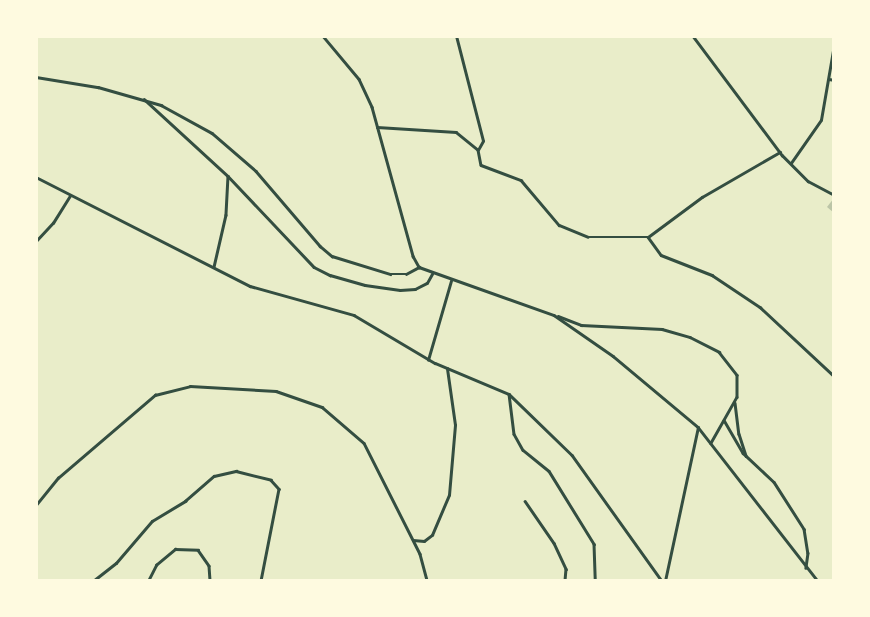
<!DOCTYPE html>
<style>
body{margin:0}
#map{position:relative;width:870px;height:617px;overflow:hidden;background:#e9edc9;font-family:Spectral,serif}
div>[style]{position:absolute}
.building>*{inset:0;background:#bcc5a7}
.service>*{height:2.5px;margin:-1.25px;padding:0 1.25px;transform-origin:1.25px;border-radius:1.25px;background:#344e41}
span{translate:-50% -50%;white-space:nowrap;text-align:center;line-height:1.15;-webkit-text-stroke:5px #fefae0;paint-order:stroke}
.frame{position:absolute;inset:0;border:38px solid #fefae0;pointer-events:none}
</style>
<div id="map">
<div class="building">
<div style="clip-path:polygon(834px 198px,834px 213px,827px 207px)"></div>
</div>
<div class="service">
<div style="left:323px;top:36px;width:56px;rotate:50.1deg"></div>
<div style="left:359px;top:79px;width:31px;rotate:65deg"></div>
<div style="left:372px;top:107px;width:155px;rotate:74.6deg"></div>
<div style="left:413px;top:256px;width:13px;rotate:61deg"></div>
<div style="left:693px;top:36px;width:149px;rotate:53.2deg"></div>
<div style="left:782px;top:155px;width:37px;rotate:45deg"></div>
<div style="left:808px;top:181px;width:30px;rotate:28deg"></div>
<div style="left:36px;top:77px;width:63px;rotate:9.2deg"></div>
<div style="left:98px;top:87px;width:66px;rotate:15.9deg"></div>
<div style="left:161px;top:105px;width:58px;rotate:28.8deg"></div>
<div style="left:212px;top:133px;width:58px;rotate:40.8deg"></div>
<div style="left:256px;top:171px;width:99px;rotate:49.5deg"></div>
<div style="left:320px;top:246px;width:16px;rotate:40deg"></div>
<div style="left:332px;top:256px;width:61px;rotate:17.2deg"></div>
<div style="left:390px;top:274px;width:16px"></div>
<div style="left:406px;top:274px;width:15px;rotate:-28deg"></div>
<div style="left:829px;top:79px;width:5px;rotate:11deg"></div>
<div style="left:144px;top:99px;width:114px;rotate:42.5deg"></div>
<div style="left:228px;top:176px;width:39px;rotate:93deg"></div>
<div style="left:226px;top:215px;width:53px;rotate:103deg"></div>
<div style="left:377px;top:127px;width:79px;rotate:3.6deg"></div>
<div style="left:456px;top:132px;width:28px;rotate:39deg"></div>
<div style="left:478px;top:150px;width:10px;rotate:-61deg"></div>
<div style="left:483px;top:141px;width:108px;rotate:-104.4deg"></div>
<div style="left:478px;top:150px;width:15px;rotate:79deg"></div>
<div style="left:481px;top:165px;width:43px;rotate:20.6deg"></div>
<div style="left:521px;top:180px;width:59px;rotate:49.8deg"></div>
<div style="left:559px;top:225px;width:31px;rotate:22deg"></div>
<div style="left:588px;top:237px;width:60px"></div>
<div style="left:648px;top:237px;width:22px;rotate:54deg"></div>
<div style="left:661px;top:255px;width:55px;rotate:21.4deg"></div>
<div style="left:712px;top:275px;width:58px;rotate:33.7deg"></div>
<div style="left:760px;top:307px;width:101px;rotate:43deg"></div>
<div style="left:791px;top:163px;width:52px;rotate:-55.1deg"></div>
<div style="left:821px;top:120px;width:76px;rotate:-80.2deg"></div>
<div style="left:228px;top:176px;width:125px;rotate:46.6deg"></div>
<div style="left:314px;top:267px;width:18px;rotate:27deg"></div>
<div style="left:330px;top:275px;width:36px;rotate:16deg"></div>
<div style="left:365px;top:285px;width:35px;rotate:8deg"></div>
<div style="left:400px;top:290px;width:15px;rotate:-4deg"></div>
<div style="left:415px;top:289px;width:13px;rotate:-27deg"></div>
<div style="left:427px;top:283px;width:10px;rotate:-61deg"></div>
<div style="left:36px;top:177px;width:240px;rotate:27deg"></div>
<div style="left:250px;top:286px;width:108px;rotate:15.6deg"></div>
<div style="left:354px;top:315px;width:94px;rotate:30.7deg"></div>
<div style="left:435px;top:363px;width:80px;rotate:22.7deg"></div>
<div style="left:509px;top:394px;width:88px;rotate:44.1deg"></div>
<div style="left:572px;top:455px;width:155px;rotate:54.5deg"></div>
<div style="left:648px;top:237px;width:67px;rotate:-36.5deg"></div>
<div style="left:702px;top:197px;width:90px;rotate:-30deg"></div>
<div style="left:36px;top:241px;width:25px;rotate:-47deg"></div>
<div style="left:53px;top:223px;width:32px;rotate:-58deg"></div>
<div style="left:419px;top:267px;width:143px;rotate:19.6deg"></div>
<div style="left:554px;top:315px;width:72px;rotate:34.8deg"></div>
<div style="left:613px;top:356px;width:111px;rotate:39.9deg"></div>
<div style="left:698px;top:427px;width:195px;rotate:52.1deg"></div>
<div style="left:558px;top:316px;width:25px;rotate:21deg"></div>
<div style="left:581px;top:325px;width:81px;rotate:2.8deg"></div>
<div style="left:662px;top:329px;width:29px;rotate:16deg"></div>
<div style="left:690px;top:337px;width:33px;rotate:27deg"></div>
<div style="left:719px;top:352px;width:29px;rotate:52deg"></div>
<div style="left:737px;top:375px;width:22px;rotate:90deg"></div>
<div style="left:737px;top:397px;width:53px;rotate:119.5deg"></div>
<div style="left:428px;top:360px;width:82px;rotate:-73.8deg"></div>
<div style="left:509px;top:394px;width:40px;rotate:82.9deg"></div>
<div style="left:514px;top:434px;width:18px;rotate:61deg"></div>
<div style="left:523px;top:450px;width:33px;rotate:39deg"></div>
<div style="left:549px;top:471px;width:86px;rotate:58.3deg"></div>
<div style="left:594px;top:544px;width:37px;rotate:88deg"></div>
<div style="left:735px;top:403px;width:31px;rotate:83deg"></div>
<div style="left:739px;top:434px;width:23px;rotate:72deg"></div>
<div style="left:724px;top:420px;width:38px;rotate:60deg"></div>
<div style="left:743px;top:453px;width:42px;rotate:43.1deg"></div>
<div style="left:774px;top:482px;width:56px;rotate:57.4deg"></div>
<div style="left:804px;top:529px;width:24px;rotate:81deg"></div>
<div style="left:808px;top:553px;width:15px;rotate:98deg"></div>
<div style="left:525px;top:501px;width:51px;rotate:55.4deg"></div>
<div style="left:554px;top:543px;width:29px;rotate:65deg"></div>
<div style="left:566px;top:569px;width:12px;rotate:95deg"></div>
<div style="left:36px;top:505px;width:35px;rotate:-51deg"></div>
<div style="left:58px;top:478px;width:128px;rotate:-40.6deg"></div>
<div style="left:155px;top:395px;width:36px;rotate:-14deg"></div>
<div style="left:190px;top:386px;width:86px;rotate:3.3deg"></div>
<div style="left:276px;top:391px;width:49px;rotate:19.2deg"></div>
<div style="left:322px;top:407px;width:55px;rotate:40.6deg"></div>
<div style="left:364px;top:443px;width:124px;rotate:63.2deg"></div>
<div style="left:420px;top:554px;width:28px;rotate:75deg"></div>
<div style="left:413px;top:540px;width:11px;rotate:5deg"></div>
<div style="left:424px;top:541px;width:10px;rotate:-37deg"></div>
<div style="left:432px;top:535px;width:43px;rotate:-67deg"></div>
<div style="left:449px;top:495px;width:70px;rotate:-85.1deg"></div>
<div style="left:455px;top:425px;width:57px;rotate:-98.1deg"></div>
<div style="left:93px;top:581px;width:29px;rotate:-38deg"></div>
<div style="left:116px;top:563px;width:55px;rotate:-49.4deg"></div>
<div style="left:152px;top:521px;width:39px;rotate:-31deg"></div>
<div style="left:185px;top:501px;width:38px;rotate:-41deg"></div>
<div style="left:214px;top:476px;width:23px;rotate:-13deg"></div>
<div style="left:236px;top:471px;width:36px;rotate:14deg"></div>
<div style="left:271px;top:480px;width:12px;rotate:48deg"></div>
<div style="left:279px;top:489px;width:94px;rotate:101.1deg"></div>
<div style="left:148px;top:581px;width:18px;rotate:-63deg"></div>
<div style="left:156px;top:565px;width:25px;rotate:-40deg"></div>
<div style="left:175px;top:549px;width:23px;rotate:2deg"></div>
<div style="left:198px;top:550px;width:19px;rotate:55deg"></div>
<div style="left:209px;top:566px;width:15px;rotate:86deg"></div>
<div style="left:665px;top:581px;width:157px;rotate:-77.9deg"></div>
</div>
<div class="frame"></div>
</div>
